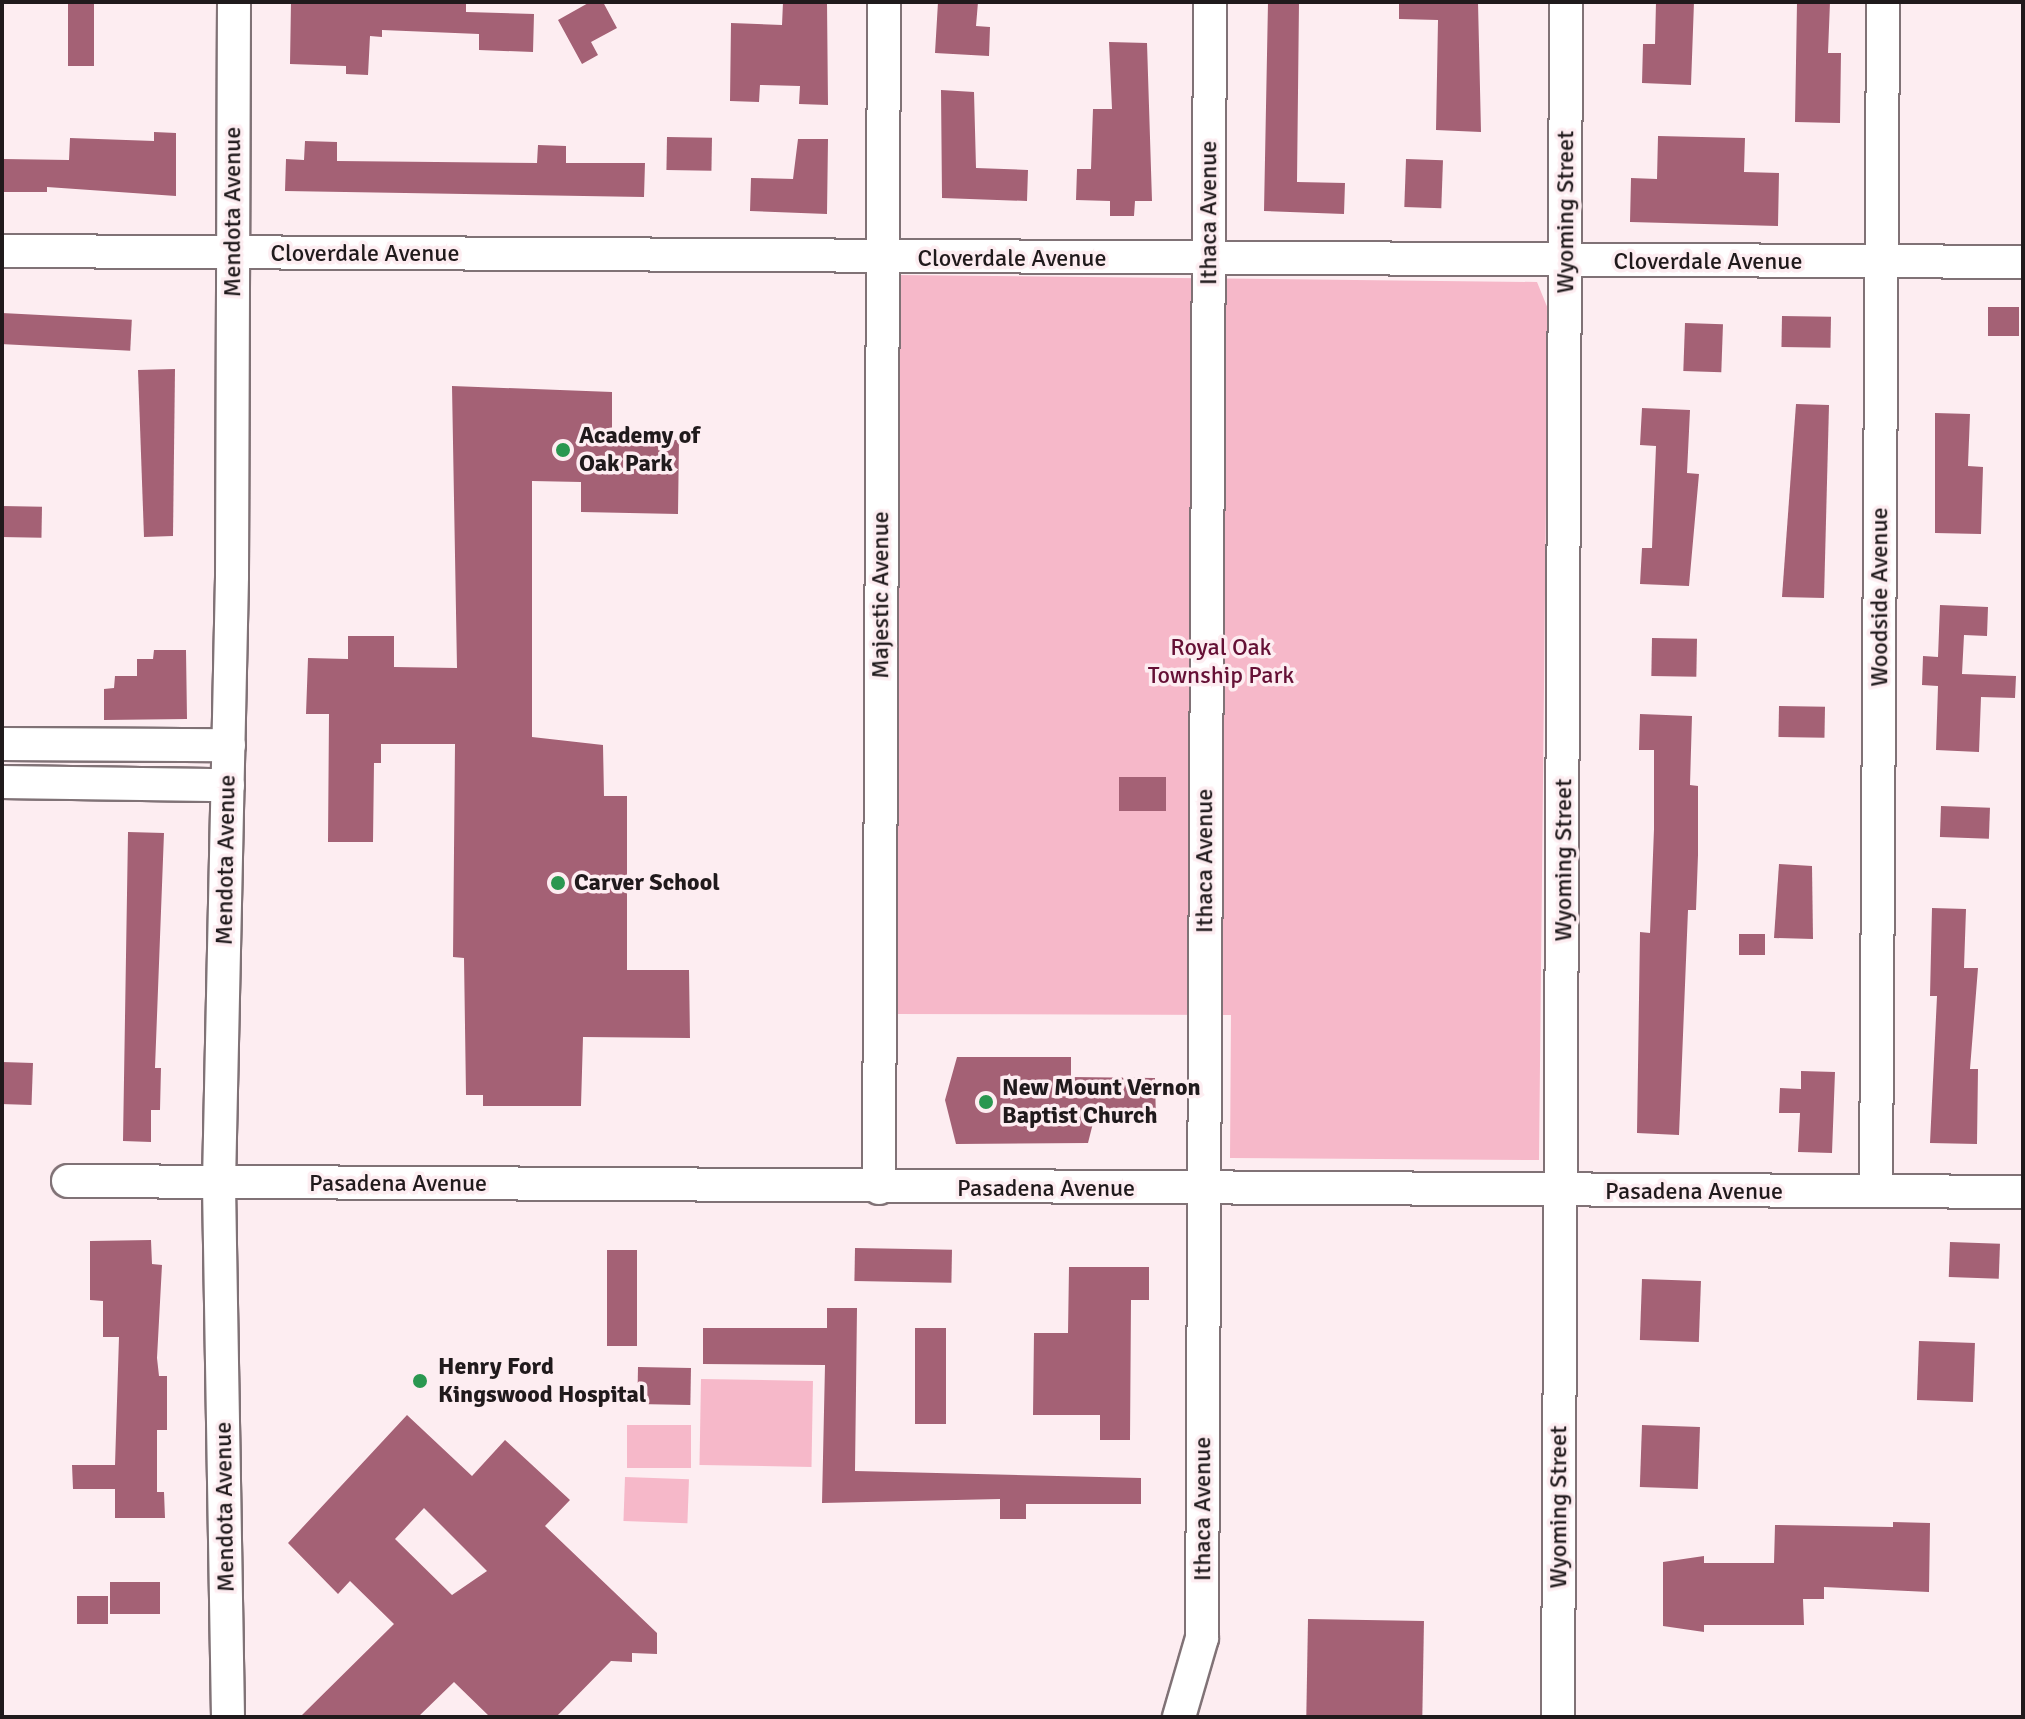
<!DOCTYPE html>
<style>
body{margin:0}
#map{position:relative;width:2025px;height:1719px;overflow:hidden;background:#fdedf1;font-family:Signika,sans-serif}
div>[style]{position:absolute}
.green>*{inset:0;background:#f6b8c9;transform-origin:0 0}
.building>*{inset:0;background:#a46175;transform-origin:0 0}
.roads{filter:drop-shadow(2px 0 #807276) drop-shadow(-2px 0 #807276) drop-shadow(0 2px #807276) drop-shadow(0 -2px #807276)}
.minor>*{height:32px;margin:-16px;padding:0 16px;transform-origin:16px;border-radius:16px;background:#fff}
.dots>*{width:22px;height:22px;translate:-50% -50%;box-sizing:border-box;border:4px solid #fdedf1;border-radius:50%}
span{translate:-50% -50%;white-space:nowrap;text-align:center;line-height:1.15;-webkit-text-stroke:7px #fdedf1;paint-order:stroke}
.street-label{font-size:24px;color:#201a1c}
.poi-label{font-size:24px;color:#201a1c;font-weight:700}
.left{translate:0 -50%;text-align:left}
.park-label{font-size:24px;color:#651035}
.frame{position:absolute;inset:0;border:4px solid #201a1c;pointer-events:none}
</style>
<div id="map">
<div class="green">
<div style="clip-path:polygon(899px 275px,1537px 282px,1548px 309px,1539px 1160px,1230px 1158px,1231px 1015px,893px 1014px)"></div>
<div style="left:701px;top:1379px;width:112px;height:86px;rotate:1deg"></div>
<div style="left:627px;top:1425px;width:64px;height:43px"></div>
<div style="left:625px;top:1477px;width:64px;height:44px;rotate:2deg"></div>
</div>
<div class="building">
<div style="left:68px;top:2px;width:26px;height:64px"></div>
<div style="clip-path:polygon(291px 2px,466px 2px,466px 12px,534px 14px,533px 52px,479px 50px,479px 34px,382px 30px,382px 37px,370px 36px,368px 75px,346px 74px,346px 66px,290px 64px)"></div>
<div style="clip-path:polygon(590px 2px,603px 2px,617px 28px,591px 42px,598px 55px,582px 64px,558px 20px)"></div>
<div style="clip-path:polygon(783px 2px,827px 2px,828px 105px,799px 104px,800px 86px,760px 85px,759px 102px,730px 101px,731px 23px,782px 25px)"></div>
<div style="clip-path:polygon(938px 2px,978px 2px,976px 26px,990px 27px,989px 56px,935px 53px)"></div>
<div style="clip-path:polygon(1268px 2px,1299px 2px,1297px 182px,1345px 183px,1344px 214px,1264px 211px)"></div>
<div style="clip-path:polygon(1399px 2px,1478px 2px,1481px 132px,1436px 130px,1438px 20px,1399px 19px)"></div>
<div style="clip-path:polygon(1656px 2px,1694px 2px,1691px 85px,1642px 83px,1643px 44px,1655px 44px)"></div>
<div style="clip-path:polygon(1797px 2px,1830px 2px,1828px 53px,1841px 53px,1840px 123px,1795px 122px)"></div>
<div style="clip-path:polygon(1109px 42px,1147px 43px,1152px 201px,1135px 201px,1134px 216px,1110px 216px,1110px 201px,1076px 200px,1077px 169px,1091px 169px,1093px 109px,1112px 109px)"></div>
<div style="clip-path:polygon(941px 90px,974px 92px,976px 168px,1028px 170px,1027px 201px,942px 198px)"></div>
<div style="clip-path:polygon(154px 132px,176px 133px,176px 196px,47px 187px,47px 192px,2px 192px,3px 159px,69px 160px,70px 138px,154px 141px)"></div>
<div style="clip-path:polygon(1658px 136px,1745px 138px,1744px 172px,1779px 173px,1778px 226px,1630px 222px,1631px 178px,1657px 179px)"></div>
<div style="left:667px;top:137px;width:45px;height:33px;rotate:1deg"></div>
<div style="clip-path:polygon(798px 139px,828px 139px,827px 214px,750px 211px,751px 178px,793px 179px)"></div>
<div style="clip-path:polygon(305px 141px,337px 142px,337px 161px,537px 163px,538px 145px,566px 146px,566px 163px,645px 163px,644px 197px,285px 191px,286px 159px,304px 160px)"></div>
<div style="left:1406px;top:159px;width:37px;height:48px;rotate:2deg"></div>
<div style="left:1988px;top:307px;width:31px;height:29px"></div>
<div style="left:2px;top:313px;width:130px;height:31px;rotate:3deg"></div>
<div style="left:1782px;top:316px;width:49px;height:31px;rotate:1deg"></div>
<div style="left:1685px;top:323px;width:38px;height:48px;rotate:2deg"></div>
<div style="clip-path:polygon(175px 369px,173px 536px,144px 537px,138px 370px)"></div>
<div style="clip-path:polygon(452px 386px,612px 392px,612px 439px,679px 440px,678px 514px,581px 512px,581px 482px,532px 481px,532px 737px,603px 745px,604px 796px,627px 796px,627px 970px,689px 970px,690px 1038px,583px 1037px,581px 1106px,483px 1106px,483px 1095px,466px 1095px,464px 958px,453px 957px,455px 744px,381px 744px,381px 763px,374px 763px,373px 842px,328px 842px,329px 714px,306px 714px,308px 658px,348px 659px,348px 636px,394px 636px,394px 667px,457px 668px)"></div>
<div style="clip-path:polygon(1796px 404px,1829px 405px,1824px 598px,1782px 597px)"></div>
<div style="clip-path:polygon(1642px 408px,1690px 410px,1687px 473px,1699px 474px,1689px 586px,1640px 584px,1642px 548px,1652px 548px,1656px 446px,1640px 445px)"></div>
<div style="clip-path:polygon(1935px 413px,1970px 414px,1968px 466px,1983px 467px,1981px 534px,1935px 533px)"></div>
<div style="left:2px;top:506px;width:40px;height:31px;rotate:1deg"></div>
<div style="clip-path:polygon(1940px 605px,1988px 607px,1987px 636px,1964px 635px,1962px 674px,2016px 676px,2015px 698px,1981px 697px,1979px 752px,1936px 750px,1938px 686px,1922px 685px,1923px 656px,1938px 657px)"></div>
<div style="left:1652px;top:638px;width:45px;height:38px;rotate:1deg"></div>
<div style="clip-path:polygon(154px 650px,186px 650px,187px 719px,104px 720px,104px 689px,114px 688px,115px 676px,137px 676px,137px 659px,153px 659px)"></div>
<div style="left:1779px;top:706px;width:46px;height:31px;rotate:1deg"></div>
<div style="clip-path:polygon(1640px 714px,1692px 716px,1690px 785px,1698px 786px,1698px 855px,1696px 910px,1688px 910px,1679px 1135px,1637px 1133px,1640px 932px,1650px 933px,1654px 829px,1654px 750px,1639px 750px)"></div>
<div style="left:1119px;top:777px;width:47px;height:34px"></div>
<div style="left:1941px;top:806px;width:49px;height:31px;rotate:2deg"></div>
<div style="clip-path:polygon(128px 832px,164px 833px,155px 1068px,161px 1068px,160px 1110px,151px 1110px,151px 1142px,123px 1141px)"></div>
<div style="clip-path:polygon(1779px 864px,1812px 866px,1813px 939px,1774px 938px)"></div>
<div style="clip-path:polygon(1932px 908px,1966px 909px,1964px 968px,1978px 968px,1970px 1069px,1978px 1069px,1977px 1144px,1930px 1143px,1937px 996px,1930px 996px)"></div>
<div style="left:1739px;top:934px;width:26px;height:21px"></div>
<div style="clip-path:polygon(957px 1057px,1071px 1057px,1071px 1077px,1155px 1078px,1156px 1122px,1093px 1123px,1088px 1143px,956px 1144px,945px 1100px)"></div>
<div style="left:2px;top:1062px;width:31px;height:42px;rotate:2deg"></div>
<div style="clip-path:polygon(1801px 1071px,1835px 1072px,1832px 1153px,1798px 1152px,1800px 1113px,1779px 1113px,1780px 1088px,1801px 1089px)"></div>
<div style="clip-path:polygon(151px 1240px,152px 1264px,162px 1265px,157px 1358px,159px 1376px,167px 1376px,167px 1430px,157px 1430px,157px 1492px,164px 1492px,165px 1518px,115px 1518px,115px 1489px,73px 1489px,72px 1465px,115px 1465px,119px 1337px,103px 1337px,103px 1301px,90px 1300px,90px 1241px)"></div>
<div style="left:1950px;top:1242px;width:50px;height:35px;rotate:2deg"></div>
<div style="left:855px;top:1248px;width:97px;height:33px;rotate:1deg"></div>
<div style="left:607px;top:1250px;width:30px;height:96px"></div>
<div style="clip-path:polygon(1069px 1267px,1149px 1267px,1149px 1300px,1131px 1300px,1130px 1440px,1100px 1440px,1100px 1415px,1033px 1415px,1034px 1333px,1068px 1333px)"></div>
<div style="left:1642px;top:1279px;width:59px;height:61px;rotate:2deg"></div>
<div style="clip-path:polygon(827px 1308px,857px 1308px,855px 1471px,1141px 1478px,1141px 1504px,1026px 1504px,1026px 1519px,1000px 1519px,1000px 1499px,822px 1503px,825px 1365px,703px 1364px,703px 1328px,827px 1328px)"></div>
<div style="left:915px;top:1328px;width:31px;height:96px"></div>
<div style="left:1919px;top:1341px;width:56px;height:59px;rotate:2deg"></div>
<div style="left:638px;top:1367px;width:53px;height:37px;rotate:1deg"></div>
<div style="clip-path:polygon(evenodd,407px 1415px,472px 1476px,505px 1440px,570px 1500px,545px 1526px,657px 1633px,657px 1654px,632px 1653px,632px 1662px,611px 1661px,556px 1717px,490px 1717px,454px 1682px,418px 1717px,300px 1717px,394px 1624px,350px 1581px,338px 1594px,288px 1543px,407px 1415px,424px 1508px,487px 1571px,452px 1595px,395px 1539px,424px 1508px)"></div>
<div style="left:1642px;top:1425px;width:58px;height:62px;rotate:2deg"></div>
<div style="clip-path:polygon(1893px 1522px,1930px 1523px,1929px 1592px,1824px 1587px,1824px 1599px,1803px 1599px,1804px 1625px,1704px 1625px,1704px 1632px,1663px 1626px,1663px 1562px,1704px 1556px,1704px 1563px,1774px 1563px,1775px 1525px,1893px 1527px)"></div>
<div style="left:110px;top:1582px;width:50px;height:32px"></div>
<div style="left:77px;top:1596px;width:31px;height:28px"></div>
<div style="left:1308px;top:1619px;width:116px;height:98px;rotate:1deg"></div>
</div>
<div class="roads">
<div class="minor">
<div style="left:2px;top:251px;width:2021px;rotate:0.31deg"></div>
<div style="left:2px;top:744px;width:227px;rotate:0.3deg"></div>
<div style="left:2px;top:782px;width:226px;rotate:0.8deg"></div>
<div style="left:68px;top:1181px;width:1955px;rotate:0.32deg"></div>
<div style="left:879px;top:1188px;width:1186px;rotate:-89.76deg"></div>
<div style="left:1876px;top:1191px;width:1189px;rotate:-89.66deg"></div>
<div style="left:228px;top:1717px;width:534px;rotate:-90.97deg"></div>
<div style="left:219px;top:1183px;width:607px;rotate:-88.77deg"></div>
<div style="left:232px;top:576px;width:574px;rotate:-89.8deg"></div>
<div style="left:1179px;top:1717px;width:82px;rotate:-73.8deg"></div>
<div style="left:1202px;top:1638px;width:1636px;rotate:-89.72deg"></div>
<div style="left:1558px;top:1717px;width:1715px;rotate:-89.73deg"></div>
</div>
</div>
<div class="dots">
<div style="left:563px;top:450px;background:#2a9750"></div>
<div style="left:558px;top:883px;background:#2a9750"></div>
<div style="left:986px;top:1102px;background:#2a9750"></div>
<div style="left:420px;top:1381px;background:#2a9750"></div>
</div>
<div class="street-label">
<span style="left:233px;top:212px;rotate:-90deg">Mendota Avenue</span>
<span style="left:1566px;top:212px;rotate:-90deg">Wyoming Street</span>
<span style="left:1209px;top:213px;rotate:-90deg">Ithaca Avenue</span>
<span style="left:365px;top:254px">Cloverdale Avenue</span>
<span style="left:1012px;top:259px">Cloverdale Avenue</span>
<span style="left:1708px;top:262px">Cloverdale Avenue</span>
<span style="left:881px;top:595px;rotate:-90deg">Majestic Avenue</span>
<span style="left:1880px;top:597px;rotate:-90deg">Woodside Avenue</span>
<span style="left:226px;top:860px;rotate:-89deg">Mendota Avenue</span>
<span style="left:1564px;top:860px;rotate:-90deg">Wyoming Street</span>
<span style="left:1205px;top:861px;rotate:-90deg">Ithaca Avenue</span>
<span style="left:398px;top:1184px">Pasadena Avenue</span>
<span style="left:1046px;top:1189px">Pasadena Avenue</span>
<span style="left:1694px;top:1192px">Pasadena Avenue</span>
<span style="left:225px;top:1507px;rotate:-91deg">Mendota Avenue</span>
<span style="left:1559px;top:1507px;rotate:-90deg">Wyoming Street</span>
<span style="left:1203px;top:1509px;rotate:-90deg">Ithaca Avenue</span>
</div>
<div class="poi-label">
<span class="left" style="left:579px;top:450px">Academy of<br>Oak Park</span>
<span class="left" style="left:574px;top:883px">Carver School</span>
<span class="left" style="left:1002px;top:1102px">New Mount Vernon<br>Baptist Church</span>
<span class="left" style="left:438px;top:1381px">Henry Ford<br>Kingswood Hospital</span>
</div>
<div class="park-label">
<span style="left:1221px;top:662px">Royal Oak<br>Township Park</span>
</div>
<div class="frame"></div>
</div>
